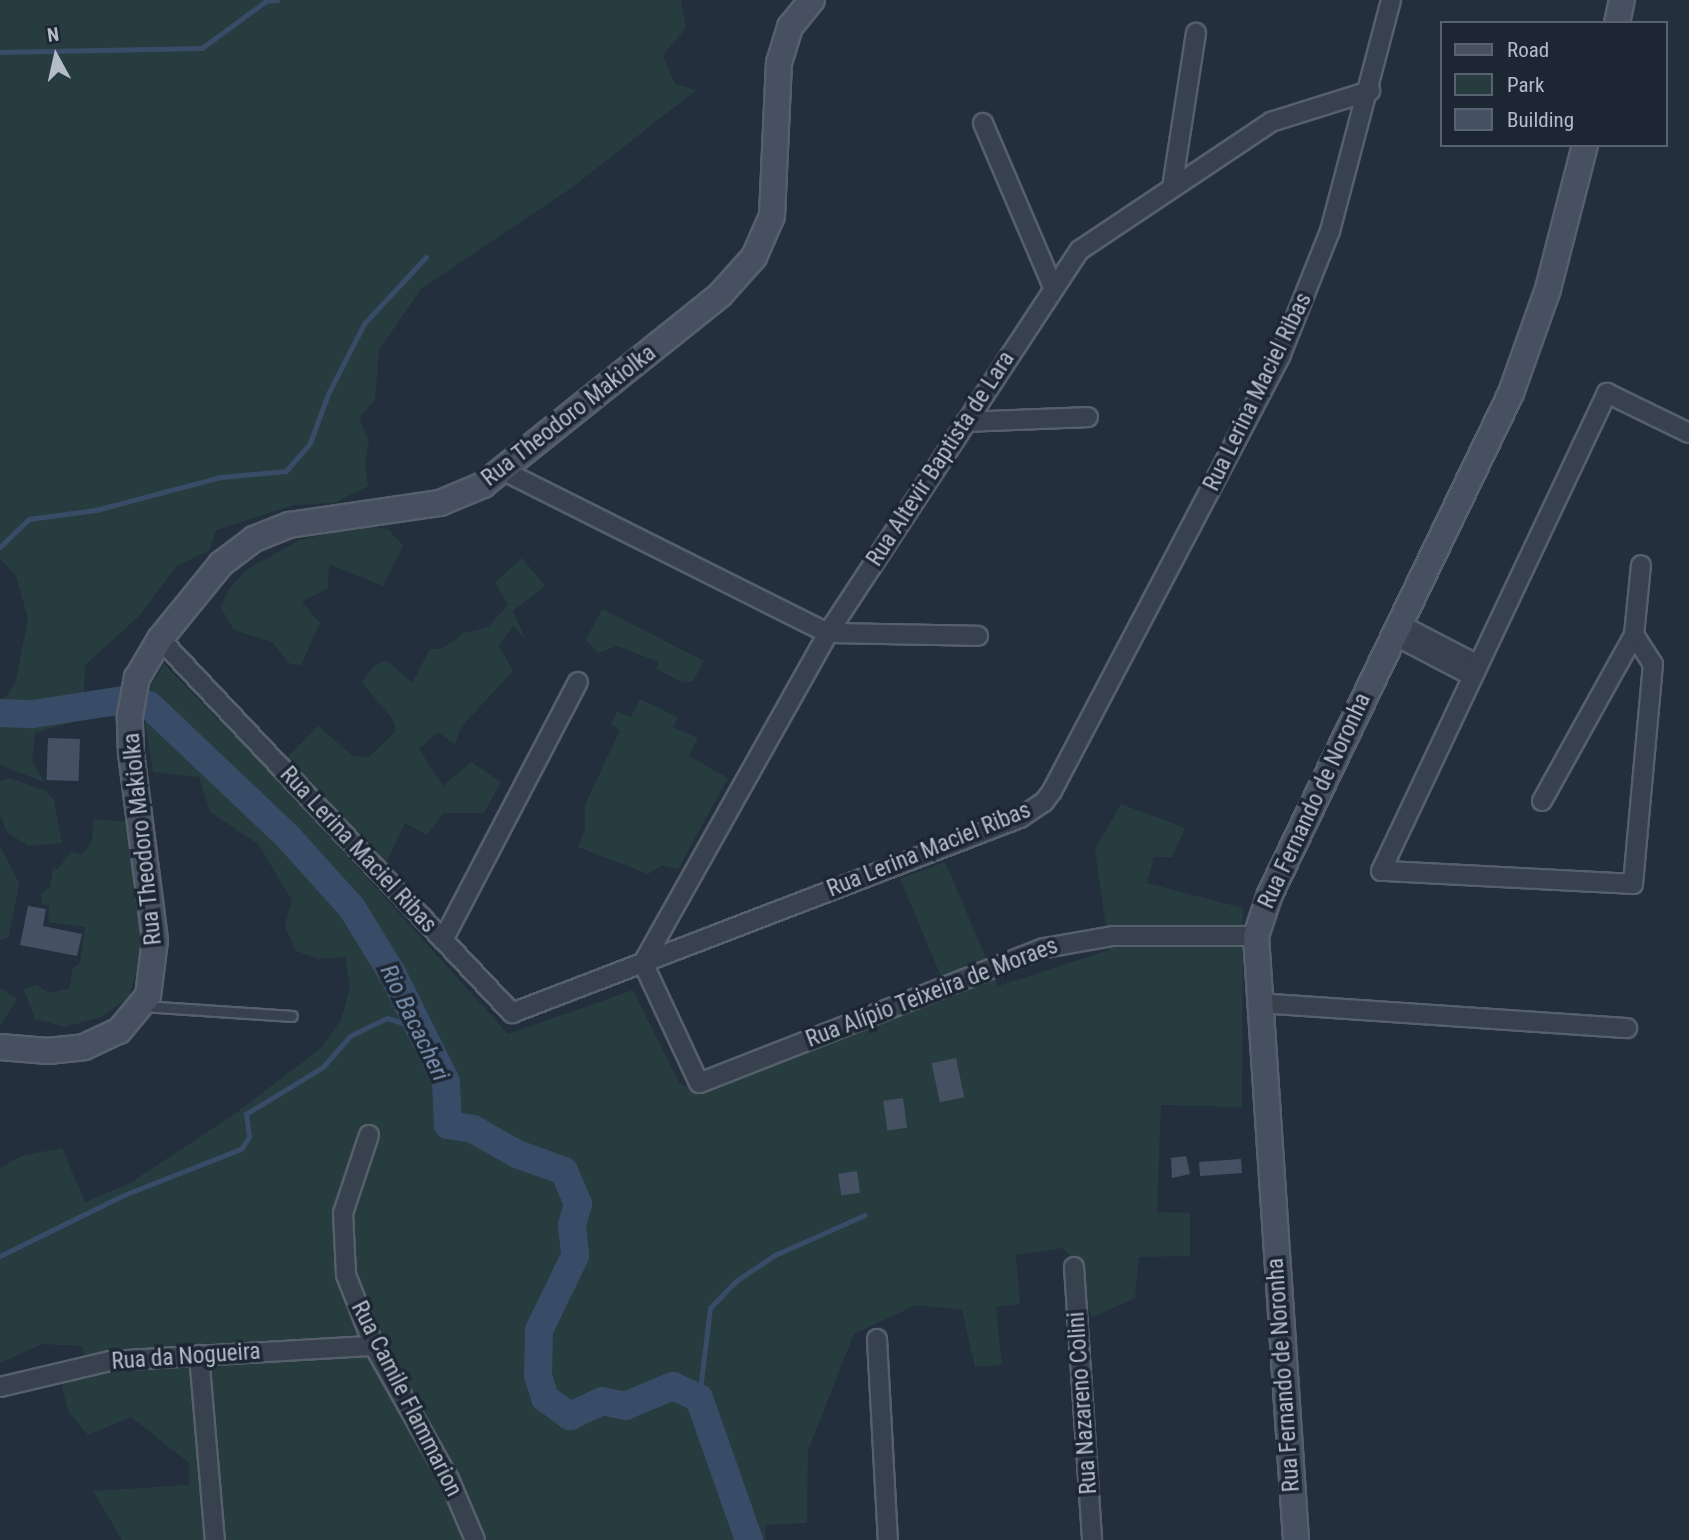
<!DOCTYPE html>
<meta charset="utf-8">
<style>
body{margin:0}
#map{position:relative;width:1689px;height:1540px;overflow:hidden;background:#242f3e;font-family:"Roboto Condensed",sans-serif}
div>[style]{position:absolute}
.green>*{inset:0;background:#263c3f}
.stream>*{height:4.5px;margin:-2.25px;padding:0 2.25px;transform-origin:2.25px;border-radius:2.25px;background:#394c67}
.river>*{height:28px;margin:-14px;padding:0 14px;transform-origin:14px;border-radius:14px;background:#394c67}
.building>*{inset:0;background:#455162;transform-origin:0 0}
.roads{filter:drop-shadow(2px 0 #565f6c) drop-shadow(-2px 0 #565f6c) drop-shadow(0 2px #565f6c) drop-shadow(0 -2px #565f6c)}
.service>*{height:9px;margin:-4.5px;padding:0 4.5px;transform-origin:4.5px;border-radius:4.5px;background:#38414e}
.minor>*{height:18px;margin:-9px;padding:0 9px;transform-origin:9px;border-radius:9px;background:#38414e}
.secondary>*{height:24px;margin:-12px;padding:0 12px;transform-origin:12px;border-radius:12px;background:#465061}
span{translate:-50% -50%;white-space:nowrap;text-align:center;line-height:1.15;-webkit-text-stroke:7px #1d2633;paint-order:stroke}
.street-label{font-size:23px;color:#b4bcc9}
.water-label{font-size:24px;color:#7c92b1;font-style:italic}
.legend{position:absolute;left:1440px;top:21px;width:228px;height:126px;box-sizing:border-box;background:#1d2633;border:2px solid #59626f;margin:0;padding:9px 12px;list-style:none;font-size:21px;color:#b4bcc9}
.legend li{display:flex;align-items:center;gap:14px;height:35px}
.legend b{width:35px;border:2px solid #59626f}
.north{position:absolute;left:21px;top:21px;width:70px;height:70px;-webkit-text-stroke:5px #1d2633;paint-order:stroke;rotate:352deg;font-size:19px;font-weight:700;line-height:28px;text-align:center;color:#b4bcc9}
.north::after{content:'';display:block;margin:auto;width:24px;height:32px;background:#b4bcc9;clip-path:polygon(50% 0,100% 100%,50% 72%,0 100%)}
</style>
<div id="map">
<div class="green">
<div style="clip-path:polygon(0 0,681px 0,686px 28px,663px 55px,675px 84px,696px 90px,574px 186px,421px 289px,379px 350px,375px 400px,359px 418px,369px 441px,365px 462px,368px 486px,335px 503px,294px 505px,216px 530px,210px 550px,177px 566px,138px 617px,85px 665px,83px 719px,35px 733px,32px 760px,44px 782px,0 765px,0 704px,15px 684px,28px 619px,16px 576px,0 558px)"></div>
<div style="clip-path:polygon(363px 526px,388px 529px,403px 546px,383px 586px,329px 564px,328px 588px,302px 602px,320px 623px,301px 665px,290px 664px,272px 642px,234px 630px,221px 608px,228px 590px,245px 571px,299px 540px)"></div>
<div style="clip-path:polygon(522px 558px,545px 586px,513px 611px,525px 639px,513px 626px,499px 646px,513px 671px,461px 727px,455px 744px,438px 732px,419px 749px,443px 786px,471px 762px,501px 782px,484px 813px,444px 813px,427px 835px,405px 823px,385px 865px,284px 761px,318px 726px,353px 756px,368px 758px,396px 731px,393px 720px,362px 682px,375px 665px,386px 660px,412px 683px,430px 649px,442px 649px,463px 633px,488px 627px,508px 605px,495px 582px)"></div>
<div style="clip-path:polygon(602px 609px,704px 661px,693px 681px,684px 683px,656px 669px,659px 662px,617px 646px,598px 653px,586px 640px)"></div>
<div style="clip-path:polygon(164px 664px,283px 785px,508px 1034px,633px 990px,680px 1084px,703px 1092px,948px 993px,900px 879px,945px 862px,998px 986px,1109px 950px,1095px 849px,1121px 804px,1185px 828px,1172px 857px,1154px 857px,1147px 883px,1243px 908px,1242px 1107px,1161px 1105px,1157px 1212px,1190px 1213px,1190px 1256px,1139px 1257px,1135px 1298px,1093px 1317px,1084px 1303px,1079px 1266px,1063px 1248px,1016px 1255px,1020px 1304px,996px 1307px,1002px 1365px,975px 1367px,962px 1310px,916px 1305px,854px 1334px,808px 1450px,807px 1523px,765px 1525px,766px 1540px,122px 1540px,93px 1491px,189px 1485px,189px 1463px,131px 1417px,88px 1435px,68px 1411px,61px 1382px,85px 1361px,82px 1346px,42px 1344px,0 1363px,0 1168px,21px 1156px,62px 1148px,85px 1202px,130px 1183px,236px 1113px,320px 1049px,341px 1020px,350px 987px,345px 957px,319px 959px,296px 951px,285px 926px,292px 900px,258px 844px,210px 812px,199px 777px,153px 772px,145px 723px,147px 693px)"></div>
<div style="clip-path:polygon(640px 699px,678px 717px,673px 727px,698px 738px,689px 756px,728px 778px,678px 869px,662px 865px,648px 874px,578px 847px,585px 828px,585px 805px,620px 730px,611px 725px,617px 711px,631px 717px)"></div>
<div style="clip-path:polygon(10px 778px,46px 791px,54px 800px,62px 843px,28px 846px,7px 832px,0 815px,0 781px)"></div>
<div style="clip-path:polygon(93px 819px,129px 822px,146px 939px,129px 997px,101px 1017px,65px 1027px,35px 1019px,24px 989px,37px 985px,49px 993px,70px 988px,72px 969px,80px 963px,85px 927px,48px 922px,49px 906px,42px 904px,41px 894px,50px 887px,53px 867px,57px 870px,71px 852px,82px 855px,92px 842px)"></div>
<div style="clip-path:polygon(0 846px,19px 883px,9px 937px,0 940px)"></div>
<div style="clip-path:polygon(0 988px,17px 999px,0 1026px)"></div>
</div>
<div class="stream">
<div style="left:0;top:52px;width:202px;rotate:-1.1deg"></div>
<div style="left:202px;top:48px;width:79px;rotate:-36.3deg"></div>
<div style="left:266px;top:1px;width:11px;rotate:-5deg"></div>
<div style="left:0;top:547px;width:40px;rotate:-44deg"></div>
<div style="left:29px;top:519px;width:68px;rotate:-7.7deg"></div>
<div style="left:96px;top:510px;width:129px;rotate:-14.8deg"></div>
<div style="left:221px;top:477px;width:65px;rotate:-5.3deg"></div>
<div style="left:286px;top:471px;width:37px;rotate:-49deg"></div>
<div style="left:310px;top:443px;width:52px;rotate:-69.8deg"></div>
<div style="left:328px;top:394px;width:79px;rotate:-62.8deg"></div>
<div style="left:364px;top:324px;width:91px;rotate:-47.2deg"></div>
<div style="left:0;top:1256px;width:138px;rotate:-26.2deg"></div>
<div style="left:124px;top:1195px;width:126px;rotate:-21.5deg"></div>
<div style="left:241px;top:1149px;width:14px;rotate:-56deg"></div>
<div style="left:249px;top:1137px;width:23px;rotate:-97deg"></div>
<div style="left:246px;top:1114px;width:90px;rotate:-31.4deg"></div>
<div style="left:323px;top:1067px;width:41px;rotate:-48.9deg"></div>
<div style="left:350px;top:1036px;width:41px;rotate:-25.9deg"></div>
<div style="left:387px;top:1018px;width:37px;rotate:17deg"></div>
<div style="left:699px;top:1398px;width:91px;rotate:-83deg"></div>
<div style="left:710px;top:1308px;width:37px;rotate:-46deg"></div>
<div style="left:736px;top:1281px;width:47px;rotate:-33.7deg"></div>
<div style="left:775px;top:1255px;width:98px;rotate:-24deg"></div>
</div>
<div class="river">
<div style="left:149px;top:705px;width:193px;rotate:43.5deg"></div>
<div style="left:289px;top:838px;width:94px;rotate:48deg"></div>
<div style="left:352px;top:908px;width:79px;rotate:58.5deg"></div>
<div style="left:393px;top:975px;width:119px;rotate:63.6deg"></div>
<div style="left:446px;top:1082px;width:43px;rotate:87.3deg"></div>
<div style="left:448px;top:1125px;width:25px;rotate:9deg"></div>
<div style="left:473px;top:1129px;width:51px;rotate:29.6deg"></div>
<div style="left:517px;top:1154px;width:50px;rotate:19.9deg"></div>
<div style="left:564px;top:1171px;width:36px;rotate:67deg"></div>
<div style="left:578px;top:1204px;width:22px;rotate:106deg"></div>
<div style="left:572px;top:1225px;width:31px;rotate:84deg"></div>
<div style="left:575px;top:1256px;width:82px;rotate:115.9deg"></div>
<div style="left:539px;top:1330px;width:46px;rotate:91.2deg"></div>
<div style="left:538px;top:1376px;width:23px;rotate:72deg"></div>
<div style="left:545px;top:1398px;width:31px;rotate:36deg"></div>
<div style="left:570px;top:1416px;width:35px;rotate:-25deg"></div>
<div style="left:602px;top:1401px;width:24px;rotate:12deg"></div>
<div style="left:625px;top:1406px;width:52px;rotate:-22.6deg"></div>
<div style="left:673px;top:1386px;width:29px;rotate:25deg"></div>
<div style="left:699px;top:1398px;width:151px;rotate:70.6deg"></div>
<div style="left:0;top:713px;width:33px;rotate:2deg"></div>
<div style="left:33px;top:714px;width:91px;rotate:-8.8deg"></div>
</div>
<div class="building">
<div style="left:48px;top:738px;width:32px;height:42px;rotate:2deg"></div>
<div style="clip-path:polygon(28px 906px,46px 909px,43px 926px,82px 934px,77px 956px,20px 945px)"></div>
<div style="left:956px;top:1058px;width:40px;height:25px;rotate:78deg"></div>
<div style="left:903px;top:1098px;width:30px;height:20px;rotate:82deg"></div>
<div style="clip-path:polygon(1186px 1156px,1190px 1174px,1172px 1178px,1171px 1158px)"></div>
<div style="left:1241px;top:1159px;width:14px;height:42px;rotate:86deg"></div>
<div style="left:857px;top:1171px;width:22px;height:19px;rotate:82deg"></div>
</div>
<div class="roads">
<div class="service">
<div style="left:143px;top:1006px;width:149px;rotate:3.8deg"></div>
</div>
<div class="minor">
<div style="left:983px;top:123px;width:178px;rotate:66.9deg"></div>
<div style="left:1172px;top:188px;width:157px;rotate:-81.2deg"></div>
<div style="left:966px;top:422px;width:122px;rotate:-2.3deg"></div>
<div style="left:504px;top:471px;width:362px;rotate:26.6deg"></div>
<div style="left:828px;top:633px;width:150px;rotate:1.1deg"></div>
<div style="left:1399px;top:624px;width:89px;rotate:27.4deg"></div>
<div style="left:1394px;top:635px;width:88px;rotate:27.7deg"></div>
<div style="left:1634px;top:635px;width:35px;rotate:57deg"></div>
<div style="left:1653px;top:664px;width:221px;rotate:95.2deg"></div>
<div style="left:1633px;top:884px;width:252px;rotate:-177deg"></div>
<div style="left:1381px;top:871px;width:529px;rotate:-64.7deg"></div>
<div style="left:1607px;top:393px;width:91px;rotate:26deg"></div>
<div style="left:160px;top:639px;width:514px;rotate:46.74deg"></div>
<div style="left:512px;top:1013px;width:544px;rotate:-21deg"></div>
<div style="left:1020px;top:818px;width:29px;rotate:-34deg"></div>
<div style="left:1044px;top:802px;width:14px;rotate:-54deg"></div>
<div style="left:1052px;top:791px;width:493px;rotate:-62.3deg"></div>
<div style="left:1281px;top:354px;width:132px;rotate:-68.3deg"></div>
<div style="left:1330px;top:231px;width:239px;rotate:-75.2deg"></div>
<div style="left:1542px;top:801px;width:190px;rotate:-61deg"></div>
<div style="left:1634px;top:635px;width:70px;rotate:-84.3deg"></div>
<div style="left:1256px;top:936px;width:143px;rotate:180deg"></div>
<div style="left:1113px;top:936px;width:70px;rotate:170.1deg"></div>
<div style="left:1044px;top:948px;width:370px;rotate:158.6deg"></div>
<div style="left:699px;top:1083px;width:132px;rotate:-115deg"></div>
<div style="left:643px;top:963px;width:378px;rotate:-60.7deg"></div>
<div style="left:828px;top:633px;width:458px;rotate:-56.7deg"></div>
<div style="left:1080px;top:250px;width:230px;rotate:-33.8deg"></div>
<div style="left:1271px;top:122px;width:104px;rotate:-17.4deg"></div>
<div style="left:443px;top:940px;width:291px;rotate:-62.4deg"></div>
<div style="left:1258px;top:1003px;width:370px;rotate:3.9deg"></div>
<div style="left:369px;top:1135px;width:82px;rotate:108.4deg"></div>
<div style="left:343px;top:1213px;width:62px;rotate:87.2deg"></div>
<div style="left:346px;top:1275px;width:76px;rotate:68.5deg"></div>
<div style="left:374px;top:1346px;width:153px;rotate:60.6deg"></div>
<div style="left:449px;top:1479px;width:66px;rotate:66.9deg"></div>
<div style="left:1074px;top:1267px;width:274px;rotate:86.2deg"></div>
<div style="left:877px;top:1339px;width:201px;rotate:86.9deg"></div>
<div style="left:199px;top:1355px;width:186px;rotate:85.1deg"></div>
<div style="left:0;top:1387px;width:113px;rotate:-13.3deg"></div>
<div style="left:110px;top:1361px;width:264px;rotate:-3.3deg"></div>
</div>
<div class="secondary">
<div style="left:1617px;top:23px;width:24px;rotate:-78deg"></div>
<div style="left:0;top:1047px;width:48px;rotate:4.8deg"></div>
<div style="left:48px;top:1051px;width:36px;rotate:-6deg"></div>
<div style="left:84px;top:1047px;width:38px;rotate:-25deg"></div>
<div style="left:119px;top:1031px;width:45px;rotate:-50.4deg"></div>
<div style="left:148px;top:996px;width:56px;rotate:-82.9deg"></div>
<div style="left:155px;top:940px;width:189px;rotate:-97.3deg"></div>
<div style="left:131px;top:753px;width:37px;rotate:-92deg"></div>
<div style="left:130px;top:716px;width:39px;rotate:-80deg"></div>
<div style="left:137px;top:678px;width:45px;rotate:-59.5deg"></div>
<div style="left:160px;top:639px;width:97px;rotate:-50.9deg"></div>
<div style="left:221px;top:564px;width:41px;rotate:-37.1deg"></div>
<div style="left:254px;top:539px;width:38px;rotate:-22deg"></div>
<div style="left:289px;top:525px;width:153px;rotate:-8.3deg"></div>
<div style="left:440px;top:503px;width:47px;rotate:-22.7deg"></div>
<div style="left:483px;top:485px;width:304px;rotate:-38.7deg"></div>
<div style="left:720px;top:295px;width:51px;rotate:-48.2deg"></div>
<div style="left:754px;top:257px;width:45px;rotate:-66.3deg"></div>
<div style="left:772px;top:216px;width:153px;rotate:-87.4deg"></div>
<div style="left:779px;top:63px;width:38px;rotate:-73deg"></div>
<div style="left:790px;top:27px;width:35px;rotate:-51deg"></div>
<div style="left:1296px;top:1540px;width:605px;rotate:-93.79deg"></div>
<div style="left:1256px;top:936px;width:44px;rotate:-71.6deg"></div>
<div style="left:1270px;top:894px;width:556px;rotate:-64.31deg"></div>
<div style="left:1511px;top:393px;width:110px;rotate:-70.4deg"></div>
<div style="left:1548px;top:289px;width:149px;rotate:-75.6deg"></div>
</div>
</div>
<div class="street-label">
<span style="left:1258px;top:392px;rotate:-64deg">Rua Lerina Maciel Ribas</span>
<span style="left:569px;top:416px;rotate:-38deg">Rua Theodoro Makiolka</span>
<span style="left:941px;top:459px;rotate:-57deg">Rua Altevir Baptista de Lara</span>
<span style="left:1315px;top:801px;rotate:-65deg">Rua Fernando de Noronha</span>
<span style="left:143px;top:839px;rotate:-96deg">Rua Theodoro Makiolka</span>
<span style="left:358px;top:850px;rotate:47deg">Rua Lerina Maciel Ribas</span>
<span style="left:929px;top:850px;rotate:-22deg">Rua Lerina Maciel Ribas</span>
<span style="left:932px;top:993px;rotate:-21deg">Rua Alípio Teixeira de Moraes</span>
<span style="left:186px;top:1357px;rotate:-4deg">Rua da Nogueira</span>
<span style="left:1284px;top:1375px;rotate:-94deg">Rua Fernando de Noronha</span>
<span style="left:406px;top:1399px;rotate:63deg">Rua Camile Flammarion</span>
<span style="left:1083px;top:1403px;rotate:-94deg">Rua Nazareno Colini</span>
</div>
<div class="water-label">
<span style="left:414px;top:1023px;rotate:64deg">Rio Bacacheri</span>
</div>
<ul class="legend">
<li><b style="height:9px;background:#465061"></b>Road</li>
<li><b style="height:19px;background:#263c3f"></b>Park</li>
<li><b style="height:19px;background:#455162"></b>Building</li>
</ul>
<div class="north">N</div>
</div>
